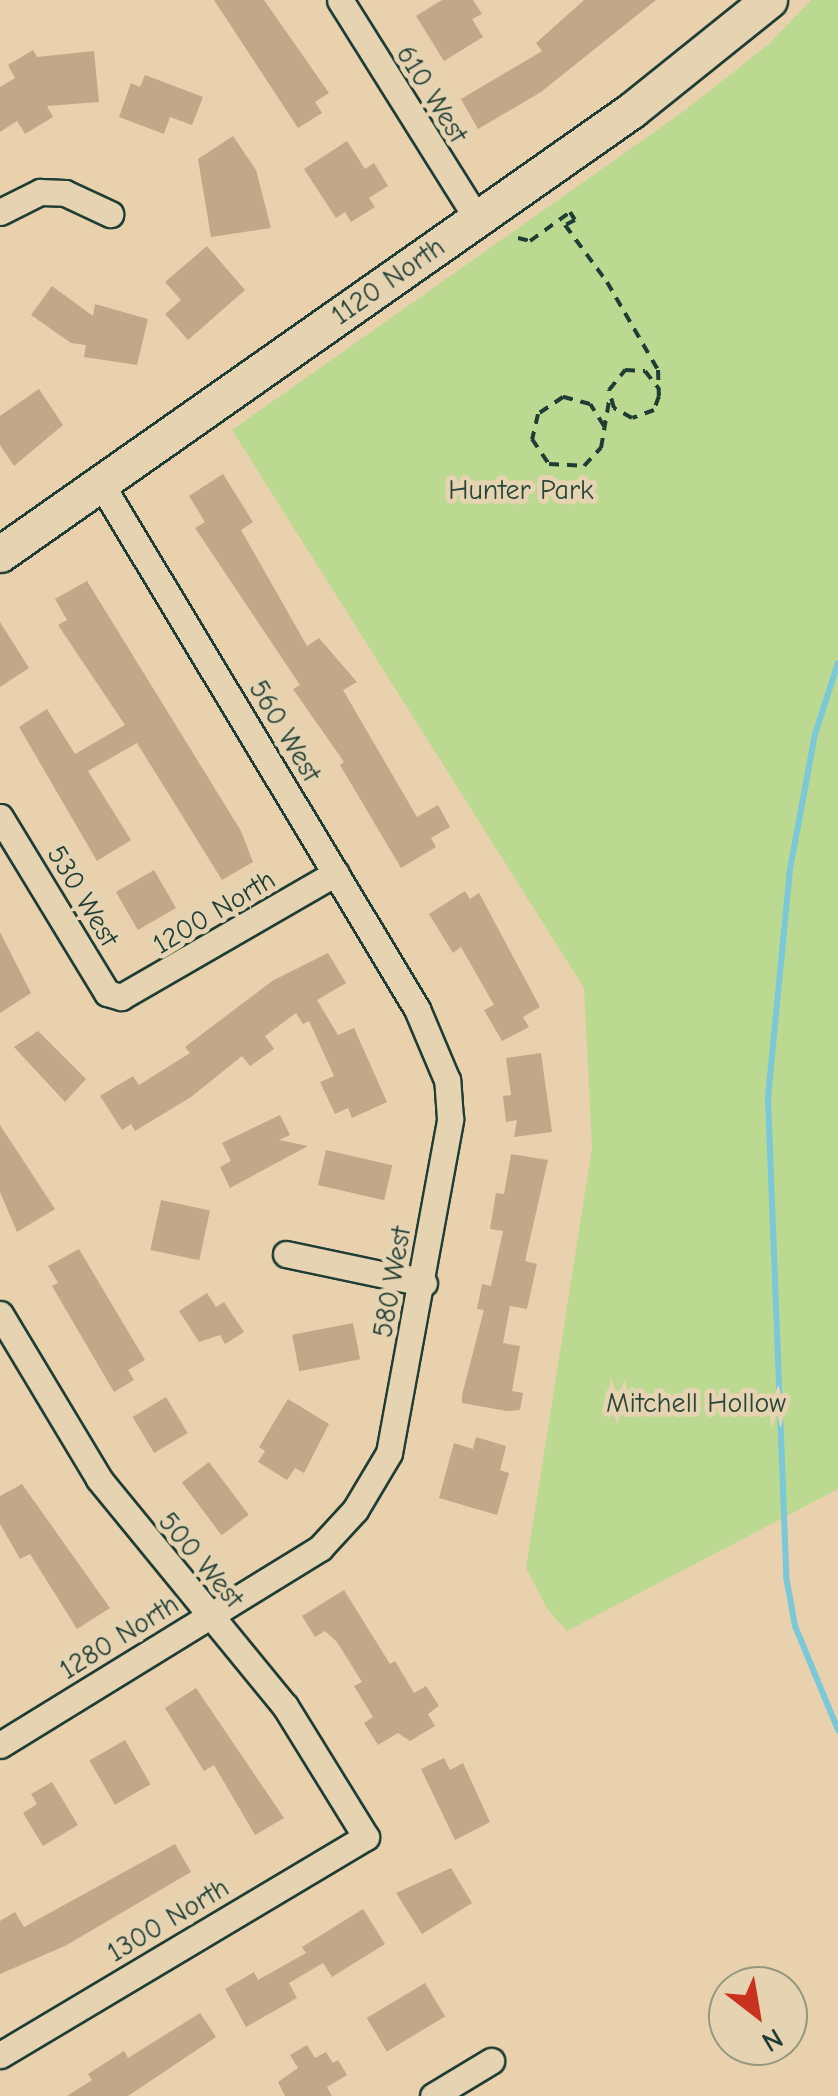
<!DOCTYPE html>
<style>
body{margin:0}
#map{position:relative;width:838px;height:2096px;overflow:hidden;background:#e9d1ae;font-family:"Comic Neue",sans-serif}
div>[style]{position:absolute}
.green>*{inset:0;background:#bcd991}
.stream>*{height:6px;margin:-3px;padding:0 3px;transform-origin:3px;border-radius:3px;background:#7ac8d8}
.building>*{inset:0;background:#c2a789;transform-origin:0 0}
.path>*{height:4px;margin-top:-2px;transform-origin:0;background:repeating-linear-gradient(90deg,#1f3d34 0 10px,transparent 0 18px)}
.roads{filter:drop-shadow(2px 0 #1f3d34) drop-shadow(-2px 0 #1f3d34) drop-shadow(0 2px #1f3d34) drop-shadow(0 -2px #1f3d34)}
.street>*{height:25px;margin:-12.5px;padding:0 12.5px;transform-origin:12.5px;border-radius:12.5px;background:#e6d3b1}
.secondary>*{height:35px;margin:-17.5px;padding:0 17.5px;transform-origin:17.5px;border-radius:17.5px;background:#e6d3b1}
span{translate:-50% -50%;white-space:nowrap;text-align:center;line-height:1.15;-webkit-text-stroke:10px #e6d3b1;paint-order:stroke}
.street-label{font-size:28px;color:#1f3d34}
.park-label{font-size:28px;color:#274539}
.north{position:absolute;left:708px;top:1966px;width:100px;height:100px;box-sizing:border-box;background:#e6d3b1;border:2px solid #96977f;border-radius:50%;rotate:149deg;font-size:28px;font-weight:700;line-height:40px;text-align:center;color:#1f3d34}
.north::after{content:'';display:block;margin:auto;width:35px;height:45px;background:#c8321e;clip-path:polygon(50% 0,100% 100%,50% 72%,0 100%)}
</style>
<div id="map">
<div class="green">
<div style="clip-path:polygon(811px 0,838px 0,838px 1489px,567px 1631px,548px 1610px,526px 1568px,592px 1148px,584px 988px,232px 430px,684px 111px,770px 43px)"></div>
</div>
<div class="stream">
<div style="left:838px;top:663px;width:75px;rotate:107.9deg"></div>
<div style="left:815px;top:734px;width:137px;rotate:100.5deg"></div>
<div style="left:790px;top:869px;width:230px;rotate:95.5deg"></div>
<div style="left:768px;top:1098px;width:478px;rotate:87.8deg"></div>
<div style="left:786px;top:1576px;width:51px;rotate:79.8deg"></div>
<div style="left:795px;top:1626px;width:113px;rotate:67.5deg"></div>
</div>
<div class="building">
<div style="clip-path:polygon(214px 0,264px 0,329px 93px,315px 102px,322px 113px,298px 128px)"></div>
<div style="clip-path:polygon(442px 0,473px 0,482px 14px,472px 19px,483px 37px,444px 61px,416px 16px)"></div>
<div style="clip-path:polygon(584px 0,656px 0,541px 92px,478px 129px,461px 99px,542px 51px,536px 43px)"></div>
<div style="clip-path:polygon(33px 50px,37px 57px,94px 51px,99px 102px,47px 106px,53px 117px,25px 134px,17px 121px,0 132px,0 87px,15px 78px,8px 65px)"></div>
<div style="clip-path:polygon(145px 75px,203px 97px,192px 125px,170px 117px,164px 134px,119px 117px,131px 83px,140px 87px)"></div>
<div style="clip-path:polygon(233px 136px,256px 170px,271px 228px,211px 237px,198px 159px)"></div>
<div style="clip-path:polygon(347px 141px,365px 169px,374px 163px,388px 186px,369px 198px,375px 207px,351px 222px,345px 212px,336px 218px,304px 169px)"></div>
<div style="clip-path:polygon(207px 246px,245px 290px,188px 340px,165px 314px,181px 300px,165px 282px)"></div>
<div style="clip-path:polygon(52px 286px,93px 316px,95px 304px,148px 319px,137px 365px,84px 357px,86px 345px,71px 343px,31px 315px)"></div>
<div style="clip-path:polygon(39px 389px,63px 425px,14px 466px,0 445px,0 416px)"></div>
<div style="clip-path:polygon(223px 474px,253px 522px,241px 530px,307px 646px,319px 638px,357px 682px,343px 690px,417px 817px,438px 805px,450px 827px,431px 838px,436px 847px,401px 868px,340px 765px,344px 762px,293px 689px,300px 685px,195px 528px,205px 522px,189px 496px)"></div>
<div style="clip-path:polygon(87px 581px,241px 831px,253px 862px,222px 880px,137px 743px,88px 771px,131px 840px,97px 861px,19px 727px,47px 709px,75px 754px,125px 725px,58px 625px,67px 620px,55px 599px)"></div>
<div style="clip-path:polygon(0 622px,29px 668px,0 687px)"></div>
<div style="left:154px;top:870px;width:44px;height:44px;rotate:60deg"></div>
<div style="clip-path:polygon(465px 891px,470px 899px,479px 893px,540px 1007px,523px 1017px,529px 1027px,502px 1041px,484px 1010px,494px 1005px,461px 947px,453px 953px,429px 914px)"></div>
<div style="clip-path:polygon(0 932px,31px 993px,0 1013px)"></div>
<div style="clip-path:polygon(328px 953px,346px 983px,317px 1000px,338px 1035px,354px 1028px,387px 1102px,352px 1118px,348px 1108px,335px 1114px,320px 1082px,334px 1076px,309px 1021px,303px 1024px,296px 1013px,265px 1036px,274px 1049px,250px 1066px,242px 1056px,191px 1097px,135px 1131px,131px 1124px,122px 1130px,100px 1096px,133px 1076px,139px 1085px,190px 1053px,185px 1047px,272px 981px)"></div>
<div style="clip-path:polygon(38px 1031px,86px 1079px,65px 1102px,14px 1047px)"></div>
<div style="clip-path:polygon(541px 1053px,552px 1132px,514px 1137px,517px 1120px,506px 1122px,503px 1096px,511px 1095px,506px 1058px)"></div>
<div style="clip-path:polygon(280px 1115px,290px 1135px,279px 1140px,308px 1146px,230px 1188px,220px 1167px,231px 1161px,222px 1143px)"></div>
<div style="clip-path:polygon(0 1125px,55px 1209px,17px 1232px,0 1192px)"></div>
<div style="left:326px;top:1150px;width:68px;height:36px;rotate:13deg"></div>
<div style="clip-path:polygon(511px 1154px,548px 1160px,525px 1261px,537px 1264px,527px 1309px,510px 1306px,503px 1343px,520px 1346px,512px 1391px,523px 1393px,520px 1410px,507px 1411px,462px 1403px,462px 1395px,484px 1310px,477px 1309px,482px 1284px,491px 1286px,503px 1231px,490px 1229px,496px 1193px,504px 1194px)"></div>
<div style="left:161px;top:1200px;width:50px;height:51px;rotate:12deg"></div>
<div style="clip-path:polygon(79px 1249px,145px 1360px,128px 1370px,134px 1380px,114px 1392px,52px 1286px,58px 1283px,48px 1266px)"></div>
<div style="clip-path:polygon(207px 1293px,216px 1307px,224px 1302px,244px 1332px,225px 1344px,220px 1335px,199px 1342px,179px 1311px)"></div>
<div style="left:353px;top:1323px;width:37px;height:62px;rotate:79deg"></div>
<div style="left:166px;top:1397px;width:42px;height:39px;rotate:59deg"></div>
<div style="clip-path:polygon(288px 1399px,329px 1424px,304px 1473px,295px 1468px,287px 1480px,258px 1462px,265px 1451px,259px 1447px)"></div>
<div style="clip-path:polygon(476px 1437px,506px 1446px,500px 1470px,509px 1473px,497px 1515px,439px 1498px,454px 1443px,473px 1449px)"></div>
<div style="left:209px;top:1462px;width:66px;height:34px;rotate:53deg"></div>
<div style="clip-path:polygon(22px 1484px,110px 1608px,77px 1629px,30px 1554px,20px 1559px,0 1524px,0 1496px)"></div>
<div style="clip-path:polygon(344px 1590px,390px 1664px,395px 1661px,414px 1693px,426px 1686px,439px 1706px,428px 1714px,435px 1726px,410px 1741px,398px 1733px,378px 1745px,364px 1723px,373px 1717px,354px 1686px,362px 1682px,337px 1642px,325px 1631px,315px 1637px,302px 1616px)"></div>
<div style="clip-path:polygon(196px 1688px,284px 1818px,255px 1835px,214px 1765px,204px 1771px,165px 1708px)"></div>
<div style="left:125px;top:1740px;width:51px;height:41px;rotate:60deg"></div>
<div style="clip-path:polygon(444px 1758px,450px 1770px,463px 1763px,490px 1822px,455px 1840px,421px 1769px)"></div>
<div style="clip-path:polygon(52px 1782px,78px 1825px,43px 1846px,23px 1813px,37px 1804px,31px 1794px)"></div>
<div style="clip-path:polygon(175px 1844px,191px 1872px,65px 1946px,0 1974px,0 1921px,15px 1912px,24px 1927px)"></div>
<div style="clip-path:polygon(451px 1868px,472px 1903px,422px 1934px,396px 1893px)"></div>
<div style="clip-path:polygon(363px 1909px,385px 1944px,332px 1977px,323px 1963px,289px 1983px,297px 1998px,246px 2027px,225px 1989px,254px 1972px,258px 1980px,306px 1953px,302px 1947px)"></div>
<div style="left:425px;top:1983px;width:39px;height:68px;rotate:59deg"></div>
<div style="clip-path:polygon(200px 2013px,216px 2037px,128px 2096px,67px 2096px,92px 2080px,88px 2074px,124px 2051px,128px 2058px)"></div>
<div style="clip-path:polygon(307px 2045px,315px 2058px,326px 2052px,333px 2063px,338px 2060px,347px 2075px,327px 2087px,332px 2096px,285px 2096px,278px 2082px,298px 2068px,290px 2055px)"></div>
</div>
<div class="path">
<div style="left:518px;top:238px;width:12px;rotate:14deg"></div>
<div style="left:530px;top:241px;width:49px;rotate:-35.9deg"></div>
<div style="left:570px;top:212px;width:9px;rotate:58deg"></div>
<div style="left:575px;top:220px;width:11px;rotate:153deg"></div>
<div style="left:565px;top:225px;width:71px;rotate:53.6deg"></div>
<div style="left:607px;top:282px;width:102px;rotate:59.9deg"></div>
<div style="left:658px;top:370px;width:26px;rotate:88deg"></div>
<div style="left:659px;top:396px;width:15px;rotate:110deg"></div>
<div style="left:654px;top:410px;width:23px;rotate:160deg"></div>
<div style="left:632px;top:418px;width:21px;rotate:-151deg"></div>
<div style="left:614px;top:408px;width:19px;rotate:-106deg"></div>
<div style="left:609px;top:390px;width:26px;rotate:-51deg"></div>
<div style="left:625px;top:370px;width:20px;rotate:3deg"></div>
<div style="left:645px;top:371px;width:23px;rotate:52deg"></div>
<div style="left:604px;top:426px;width:26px;rotate:-122deg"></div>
<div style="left:590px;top:404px;width:28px;rotate:-165deg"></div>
<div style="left:563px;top:397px;width:30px;rotate:146deg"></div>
<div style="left:538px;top:414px;width:26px;rotate:103deg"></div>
<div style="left:532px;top:439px;width:30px;rotate:56deg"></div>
<div style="left:549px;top:464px;width:35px;rotate:3deg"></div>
<div style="left:584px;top:466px;width:25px;rotate:-47deg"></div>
<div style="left:601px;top:448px;width:48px;rotate:-80.3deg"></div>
</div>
<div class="roads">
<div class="street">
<div style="left:340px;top:0;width:257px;rotate:57.9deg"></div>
<div style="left:0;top:212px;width:45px;rotate:-26.6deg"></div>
<div style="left:40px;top:192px;width:25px;rotate:2deg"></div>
<div style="left:65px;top:193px;width:50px;rotate:25deg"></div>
<div style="left:0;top:817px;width:206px;rotate:58.7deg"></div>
<div style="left:107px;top:993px;width:15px;rotate:16deg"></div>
<div style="left:121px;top:997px;width:248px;rotate:-30deg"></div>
<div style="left:286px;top:1254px;width:141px;rotate:11.9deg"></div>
<div style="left:0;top:1314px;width:192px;rotate:59deg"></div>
<div style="left:99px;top:1479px;width:293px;rotate:50.7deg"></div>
<div style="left:285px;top:1706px;width:154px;rotate:58.3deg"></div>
<div style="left:366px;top:1837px;width:426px;rotate:149.2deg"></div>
<div style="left:0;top:1745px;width:376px;rotate:-31.6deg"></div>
<div style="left:320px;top:1548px;width:52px;rotate:-47.4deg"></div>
<div style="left:355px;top:1510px;width:66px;rotate:-59.2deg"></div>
<div style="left:389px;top:1453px;width:340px;rotate:-79.6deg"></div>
<div style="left:450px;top:1119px;width:39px;rotate:-94deg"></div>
<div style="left:447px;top:1080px;width:77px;rotate:-112.9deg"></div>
<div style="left:417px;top:1009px;width:613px;rotate:-121.04deg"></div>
<div style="left:433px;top:2096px;width:68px;rotate:-31.1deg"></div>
</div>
<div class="secondary">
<div style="left:0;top:554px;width:772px;rotate:-35.09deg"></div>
<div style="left:632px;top:110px;width:176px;rotate:-38.8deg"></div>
</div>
</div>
<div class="street-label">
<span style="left:432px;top:94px;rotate:58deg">610 West</span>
<span style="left:388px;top:281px;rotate:-35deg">1120 North</span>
<span style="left:285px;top:731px;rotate:59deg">560 West</span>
<span style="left:83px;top:896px;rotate:59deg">530 West</span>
<span style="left:214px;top:912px;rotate:-31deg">1200 North</span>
<span style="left:392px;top:1282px;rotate:-80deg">580 West</span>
<span style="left:201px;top:1560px;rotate:50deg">500 West</span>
<span style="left:119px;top:1637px;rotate:-32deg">1280 North</span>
<span style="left:168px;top:1920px;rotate:-31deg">1300 North</span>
</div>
<div class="park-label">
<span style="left:521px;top:490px">Hunter Park</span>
<span style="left:696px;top:1403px">Mitchell Hollow</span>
</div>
<div class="north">N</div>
</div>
